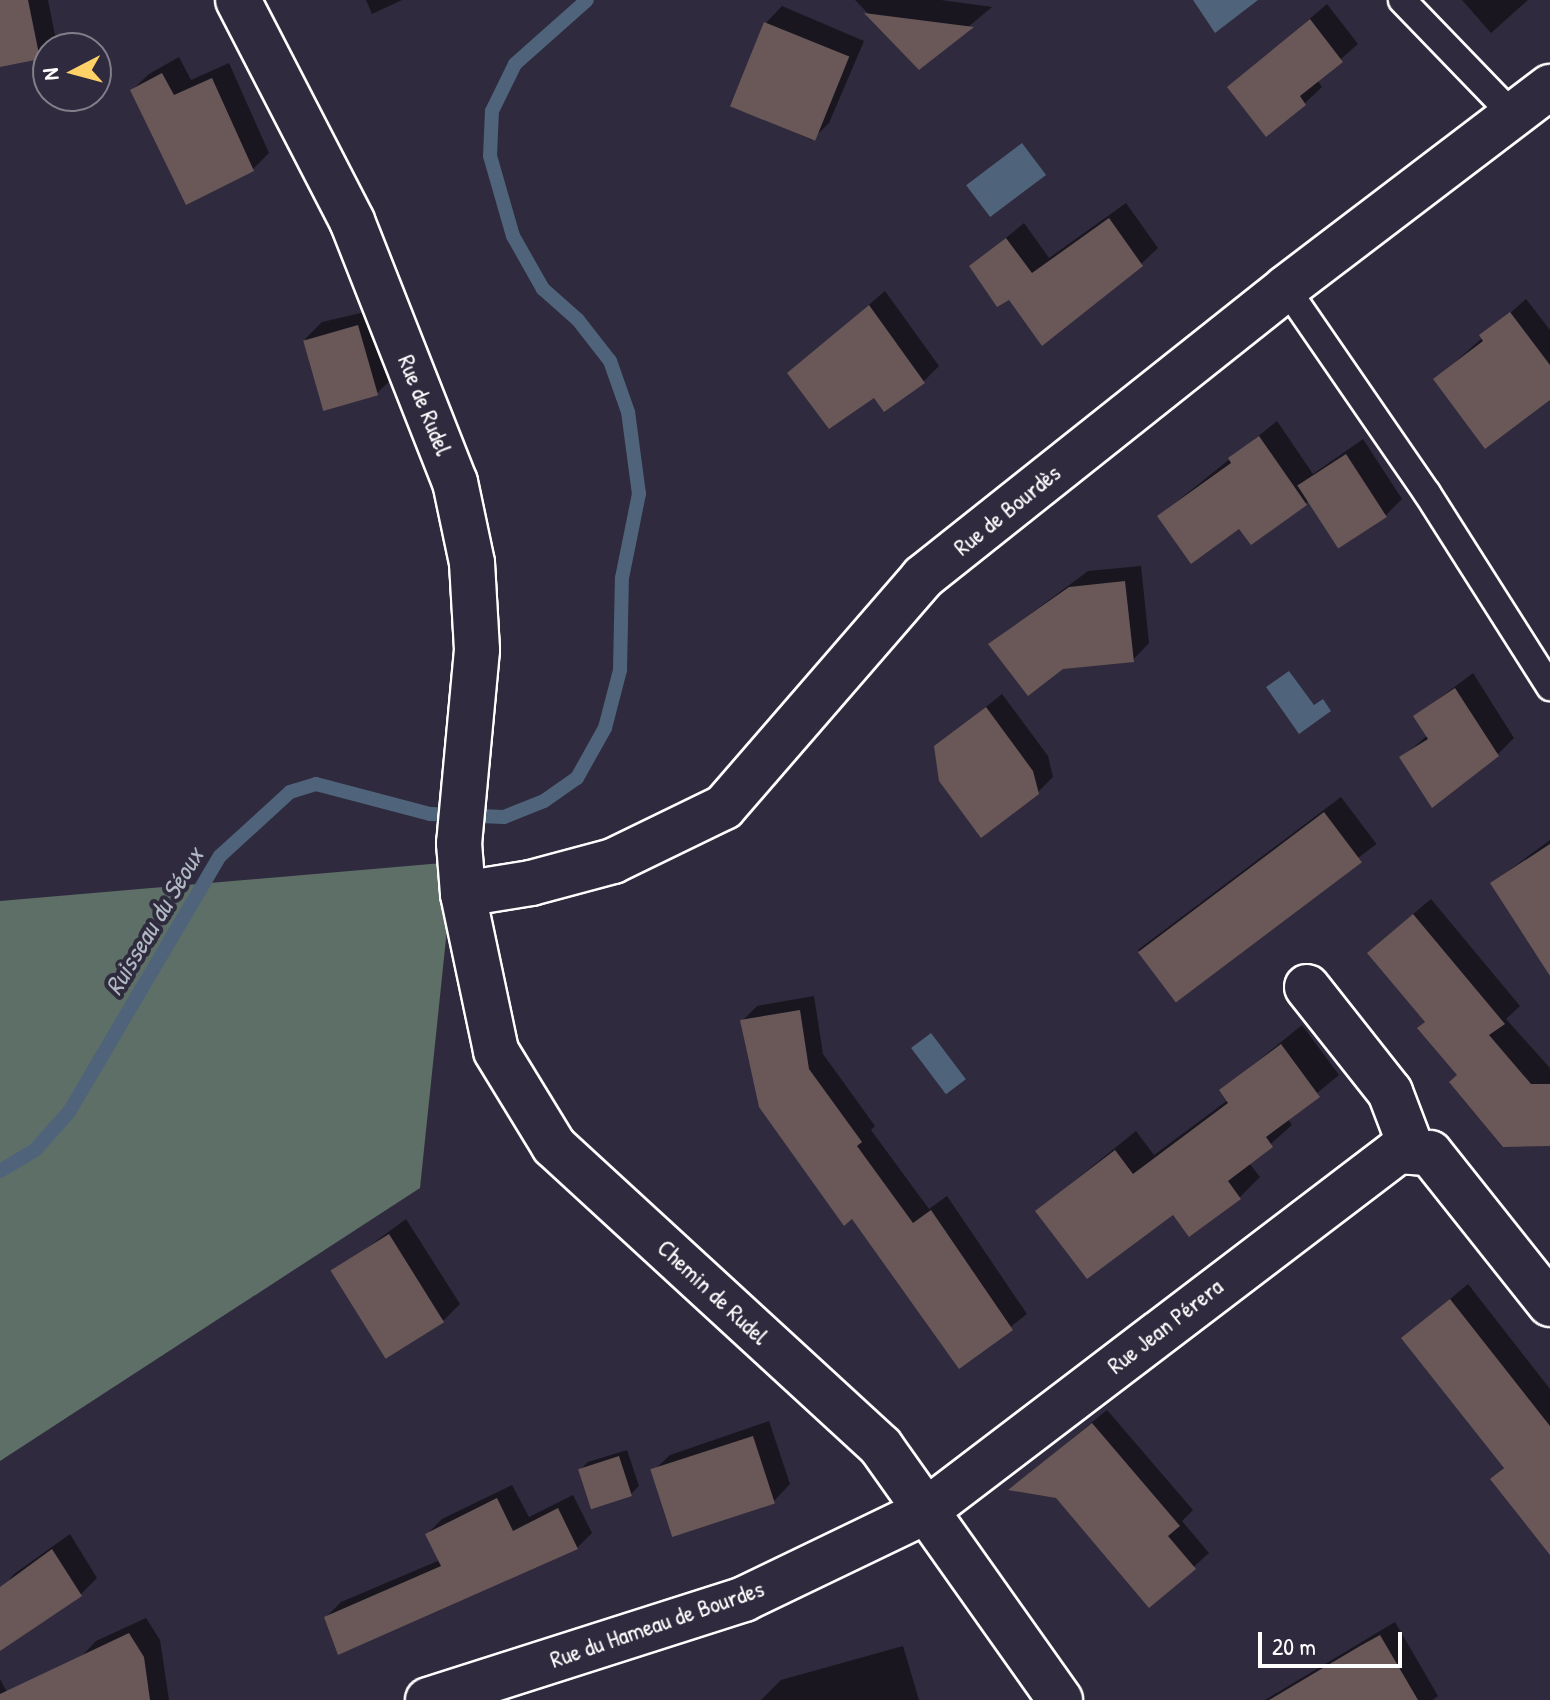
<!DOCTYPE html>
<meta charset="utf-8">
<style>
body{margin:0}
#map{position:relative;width:1550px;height:1700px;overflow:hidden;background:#2f2a3d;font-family:"Patrick Hand",sans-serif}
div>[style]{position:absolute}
.green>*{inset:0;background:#5d6f67}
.water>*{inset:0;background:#4f637a;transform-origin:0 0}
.shadow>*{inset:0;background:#0007;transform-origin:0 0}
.stream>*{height:14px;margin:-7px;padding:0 7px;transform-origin:7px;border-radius:7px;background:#4f637a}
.building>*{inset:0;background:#695857;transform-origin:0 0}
.roads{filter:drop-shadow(2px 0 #fff) drop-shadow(-2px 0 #fff) drop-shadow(0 2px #fff) drop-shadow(0 -2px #fff)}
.service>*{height:26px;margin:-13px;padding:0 13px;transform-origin:13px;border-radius:13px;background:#2f2a3d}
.minor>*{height:44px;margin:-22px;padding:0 22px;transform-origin:22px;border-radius:22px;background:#2f2a3d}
span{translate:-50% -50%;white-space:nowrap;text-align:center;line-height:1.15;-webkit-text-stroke:8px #2f2a3d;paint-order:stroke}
.street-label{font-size:24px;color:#fff}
.water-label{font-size:26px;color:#b0b9c3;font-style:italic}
.north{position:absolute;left:32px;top:32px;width:80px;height:80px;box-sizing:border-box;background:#2f2a3d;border:2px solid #827f8b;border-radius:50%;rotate:264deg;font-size:22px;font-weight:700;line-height:32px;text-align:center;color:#fff}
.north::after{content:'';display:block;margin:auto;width:28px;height:36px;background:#ffd166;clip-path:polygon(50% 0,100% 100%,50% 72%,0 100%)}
.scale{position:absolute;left:1258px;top:1632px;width:144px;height:36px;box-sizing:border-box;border:4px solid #fff;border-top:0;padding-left:10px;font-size:24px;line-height:28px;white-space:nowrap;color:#fff;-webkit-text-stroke:6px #2f2a3d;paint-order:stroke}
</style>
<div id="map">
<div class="green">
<div style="clip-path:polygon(454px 862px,420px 1188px,0 1461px,0 901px)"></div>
</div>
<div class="water">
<div style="clip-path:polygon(1193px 0,1258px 0,1215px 33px)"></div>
<div style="left:1022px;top:143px;width:40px;height:70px;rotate:53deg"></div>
<div style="clip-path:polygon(1289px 671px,1314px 705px,1323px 699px,1331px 711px,1299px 734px,1266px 687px)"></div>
<div style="left:931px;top:1033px;width:58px;height:25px;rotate:53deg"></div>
</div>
<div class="shadow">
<div style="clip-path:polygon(0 0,48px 0,56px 40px,39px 57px,0 65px)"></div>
<div style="clip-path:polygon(366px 0,402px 0,372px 14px)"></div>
<div style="clip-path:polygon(855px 0,941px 0,992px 7px,920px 67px)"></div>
<div style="clip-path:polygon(1462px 0,1528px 0,1491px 33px)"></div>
<div style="clip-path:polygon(1327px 4px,1358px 44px,1317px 80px,1322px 87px,1305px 103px,1266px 134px,1230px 87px)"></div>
<div style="clip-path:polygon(782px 6px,864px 41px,829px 123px,812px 140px,730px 105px,766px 23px)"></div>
<div style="clip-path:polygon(179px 57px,191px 80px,229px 63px,269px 153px,253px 169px,132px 90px,149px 74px)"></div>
<div style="clip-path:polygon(1126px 203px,1158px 248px,1141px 264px,1009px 297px,972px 266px,1024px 223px,1049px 258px)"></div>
<div style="clip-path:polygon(885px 291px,939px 366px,924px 381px,790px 373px)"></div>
<div style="clip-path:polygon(1526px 299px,1550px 330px,1550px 397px,1435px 380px)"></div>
<div style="clip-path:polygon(374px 310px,394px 377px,377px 393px,305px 339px,322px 322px)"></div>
<div style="clip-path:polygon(1277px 421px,1313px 474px,1363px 439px,1402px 499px,1386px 515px,1310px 500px,1251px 542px,1240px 527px,1159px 516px)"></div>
<div style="clip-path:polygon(1141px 566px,1149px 643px,1133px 660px,1062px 667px,990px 644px,1088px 571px)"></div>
<div style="clip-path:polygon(1473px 673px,1514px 738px,1498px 754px,1402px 757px,1428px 735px,1416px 716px)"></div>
<div style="clip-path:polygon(1002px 694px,1048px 756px,1053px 777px,1038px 792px,936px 747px)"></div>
<div style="left:1341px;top:797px;width:59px;height:254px;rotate:53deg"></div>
<div style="clip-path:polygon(1550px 840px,1550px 942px,1492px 883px)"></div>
<div style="clip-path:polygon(1431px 899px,1520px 1006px,1506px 1019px,1550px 1068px,1550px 1144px,1459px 1075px,1427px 1022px,1386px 937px)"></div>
<div style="clip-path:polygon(814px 996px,823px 1054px,875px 1126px,871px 1130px,929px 1209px,947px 1196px,1027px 1314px,959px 1367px,742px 1021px,757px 1006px)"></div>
<div style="clip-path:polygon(1302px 1025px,1339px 1075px,1287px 1118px,1292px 1125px,1249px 1163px,1260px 1177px,1239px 1198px,1173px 1212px,1037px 1211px,1136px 1131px,1154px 1155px,1228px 1100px,1221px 1091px)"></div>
<div style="clip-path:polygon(406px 1219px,460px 1304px,444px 1320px,334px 1272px)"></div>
<div style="clip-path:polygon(1468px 1284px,1550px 1389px,1550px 1518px,1492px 1479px,1505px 1466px,1404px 1338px)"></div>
<div style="clip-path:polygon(1107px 1410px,1193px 1510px,1182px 1521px,1209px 1553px,1150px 1606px,1057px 1496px,1012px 1488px)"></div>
<div style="clip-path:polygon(769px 1421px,790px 1484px,774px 1501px,653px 1471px,670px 1455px)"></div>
<div style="clip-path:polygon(627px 1450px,639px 1486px,631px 1494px,580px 1470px,588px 1462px)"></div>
<div style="clip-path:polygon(512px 1485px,529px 1517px,573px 1495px,592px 1533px,577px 1548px,326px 1617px,341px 1602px,440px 1560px,427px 1534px,442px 1519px)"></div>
<div style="clip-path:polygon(70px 1534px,97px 1578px,81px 1594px,43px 1620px,0 1591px,14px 1574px)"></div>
<div style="clip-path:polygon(146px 1618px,160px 1640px,169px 1700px,84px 1700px,80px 1658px,96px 1641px)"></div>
<div style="clip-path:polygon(1395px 1622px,1438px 1696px,1433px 1700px,1265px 1700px)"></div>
<div style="clip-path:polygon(903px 1646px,919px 1700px,761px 1700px,781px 1680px)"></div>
<div style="clip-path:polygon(0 1679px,8px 1694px,2px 1700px,0 1700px)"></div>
</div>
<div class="stream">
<div style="left:0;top:1171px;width:41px;rotate:-31deg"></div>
<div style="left:35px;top:1150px;width:51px;rotate:-48.2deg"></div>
<div style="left:69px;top:1112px;width:297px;rotate:-59.5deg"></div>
<div style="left:220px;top:856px;width:95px;rotate:-42.4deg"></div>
<div style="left:290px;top:792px;width:27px;rotate:-17deg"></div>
<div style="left:316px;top:784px;width:118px;rotate:14.7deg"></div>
<div style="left:430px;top:814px;width:74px;rotate:2.3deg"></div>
<div style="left:504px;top:817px;width:43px;rotate:-21.8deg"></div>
<div style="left:544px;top:801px;width:40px;rotate:-34.9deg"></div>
<div style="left:577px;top:778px;width:57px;rotate:-60.8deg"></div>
<div style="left:605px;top:728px;width:60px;rotate:-75.5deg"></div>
<div style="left:620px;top:670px;width:92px;rotate:-88.8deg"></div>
<div style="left:622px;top:578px;width:86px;rotate:-78.6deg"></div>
<div style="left:639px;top:494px;width:83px;rotate:-97.6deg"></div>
<div style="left:628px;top:412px;width:54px;rotate:-109.4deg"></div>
<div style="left:610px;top:361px;width:52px;rotate:-128deg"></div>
<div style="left:578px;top:320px;width:47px;rotate:-138.5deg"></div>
<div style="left:543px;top:289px;width:61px;rotate:-119.5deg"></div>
<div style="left:513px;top:236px;width:83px;rotate:-106deg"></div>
<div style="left:490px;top:156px;width:45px;rotate:-87.5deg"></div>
<div style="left:492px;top:111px;width:52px;rotate:-63.9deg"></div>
<div style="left:515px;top:64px;width:96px;rotate:-41.6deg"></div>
</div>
<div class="building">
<div style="clip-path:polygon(0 0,28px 0,40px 59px,0 67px)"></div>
<div style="clip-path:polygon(864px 13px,974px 27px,919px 70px)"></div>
<div style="clip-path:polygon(1310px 19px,1343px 62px,1300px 96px,1306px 105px,1266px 137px,1227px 87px)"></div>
<div style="left:764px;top:22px;width:92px;height:91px;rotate:22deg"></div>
<div style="clip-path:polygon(162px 73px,174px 95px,212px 78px,254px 171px,186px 205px,130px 90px)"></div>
<div style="clip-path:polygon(1109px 218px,1143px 266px,1042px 346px,1009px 300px,997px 307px,969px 266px,1006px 238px,1032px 273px)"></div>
<div style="clip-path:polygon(869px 305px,925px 383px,884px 412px,874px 398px,829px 429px,787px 373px)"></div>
<div style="clip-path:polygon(1510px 312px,1550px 365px,1550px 400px,1485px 449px,1433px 379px,1483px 341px,1479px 335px)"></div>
<div style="left:358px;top:325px;width:73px;height:57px;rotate:74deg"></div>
<div style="clip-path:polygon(1259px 436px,1307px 505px,1251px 545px,1239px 529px,1191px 564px,1157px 516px,1231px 463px,1228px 458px)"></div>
<div style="left:1346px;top:454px;width:75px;height:58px;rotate:57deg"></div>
<div style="clip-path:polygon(1125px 581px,1134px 662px,1063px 669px,1028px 696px,988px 644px,1069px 587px)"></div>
<div style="clip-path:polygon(1455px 688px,1499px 756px,1432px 808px,1399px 757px,1428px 739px,1413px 716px)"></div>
<div style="clip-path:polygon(986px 707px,1033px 771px,1039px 794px,981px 838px,939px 781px,934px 746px)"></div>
<div style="left:1324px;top:812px;width:63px;height:233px;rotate:53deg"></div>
<div style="clip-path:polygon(1550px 844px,1550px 976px,1490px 883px)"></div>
<div style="clip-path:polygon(1413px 914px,1505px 1024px,1489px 1035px,1531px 1084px,1550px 1084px,1550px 1146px,1503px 1147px,1449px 1082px,1457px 1075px,1417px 1028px,1425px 1022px,1367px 953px)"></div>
<div style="clip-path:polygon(800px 1010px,809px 1069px,862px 1142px,857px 1146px,913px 1223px,931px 1210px,1013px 1330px,959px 1369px,852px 1219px,844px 1226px,759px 1107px,740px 1020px)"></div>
<div style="clip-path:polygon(1281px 1044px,1320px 1097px,1266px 1137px,1273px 1147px,1228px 1181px,1241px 1199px,1189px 1237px,1173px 1215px,1087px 1279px,1035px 1211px,1115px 1150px,1133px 1174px,1228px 1103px,1219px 1090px)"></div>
<div style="left:389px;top:1234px;width:104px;height:69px;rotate:58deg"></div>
<div style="clip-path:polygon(1450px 1299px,1550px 1426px,1550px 1555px,1490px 1479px,1504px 1468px,1401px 1338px)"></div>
<div style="clip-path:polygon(1092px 1423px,1180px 1526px,1168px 1536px,1196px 1569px,1149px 1608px,1056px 1498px,1008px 1490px)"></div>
<div style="left:753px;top:1436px;width:71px;height:108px;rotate:72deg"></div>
<div style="left:619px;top:1456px;width:42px;height:43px;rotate:72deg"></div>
<div style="clip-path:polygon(497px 1498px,513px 1531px,558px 1508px,578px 1549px,338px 1655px,324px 1617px,441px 1566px,425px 1534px)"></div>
<div style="clip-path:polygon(52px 1549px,82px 1596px,0 1651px,0 1587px)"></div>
<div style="clip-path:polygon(129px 1633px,144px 1657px,150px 1700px,0 1700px,0 1694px)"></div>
<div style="clip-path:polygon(1380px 1635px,1418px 1700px,1269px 1700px,1360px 1646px)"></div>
</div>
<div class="roads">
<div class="service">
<div style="left:1402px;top:0;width:160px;rotate:46deg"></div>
<div style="left:1286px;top:288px;width:249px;rotate:55.5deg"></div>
<div style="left:1427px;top:493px;width:230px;rotate:57.6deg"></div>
</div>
<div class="minor">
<div style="left:238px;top:0;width:249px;rotate:62.7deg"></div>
<div style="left:352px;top:221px;width:281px;rotate:68.5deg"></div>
<div style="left:455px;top:482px;width:83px;rotate:78.1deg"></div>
<div style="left:472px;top:563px;width:87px;rotate:86.7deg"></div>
<div style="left:477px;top:650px;width:194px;rotate:95.3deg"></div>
<div style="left:459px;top:843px;width:51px;rotate:85.5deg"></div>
<div style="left:463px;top:894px;width:160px;rotate:78.1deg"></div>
<div style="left:496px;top:1051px;width:111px;rotate:58.6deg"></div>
<div style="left:554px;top:1146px;width:444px;rotate:42.6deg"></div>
<div style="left:881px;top:1447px;width:310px;rotate:54.7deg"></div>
<div style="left:463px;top:894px;width:69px;rotate:-9.2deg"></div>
<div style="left:531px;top:883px;width:85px;rotate:-15deg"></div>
<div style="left:613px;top:861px;width:123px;rotate:-25.9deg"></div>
<div style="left:724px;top:807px;width:304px;rotate:-49.1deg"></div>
<div style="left:923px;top:577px;width:464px;rotate:-38.5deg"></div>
<div style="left:1286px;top:288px;width:332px;rotate:-37.3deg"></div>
<div style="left:1307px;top:987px;width:134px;rotate:51.7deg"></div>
<div style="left:1390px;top:1092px;width:62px;rotate:69.2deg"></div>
<div style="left:428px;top:1700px;width:332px;rotate:-17.7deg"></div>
<div style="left:744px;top:1599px;width:199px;rotate:-25.7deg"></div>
<div style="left:923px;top:1513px;width:597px;rotate:-37.31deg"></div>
<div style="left:1398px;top:1151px;width:32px;rotate:4deg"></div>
<div style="left:1430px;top:1153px;width:193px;rotate:51.5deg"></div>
</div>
</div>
<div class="street-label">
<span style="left:425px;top:405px;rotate:68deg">Rue de Rudel</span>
<span style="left:1007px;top:510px;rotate:-39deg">Rue de Bourdès</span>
<span style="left:713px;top:1292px;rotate:43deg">Chemin de Rudel</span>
<span style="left:1165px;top:1326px;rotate:-38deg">Rue Jean Pérera</span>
<span style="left:657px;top:1624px;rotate:-19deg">Rue du Hameau de Bourdes</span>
</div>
<div class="water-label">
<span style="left:154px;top:921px;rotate:-59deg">Ruisseau du Séoux</span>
</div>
<div class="north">N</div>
<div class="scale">20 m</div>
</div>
